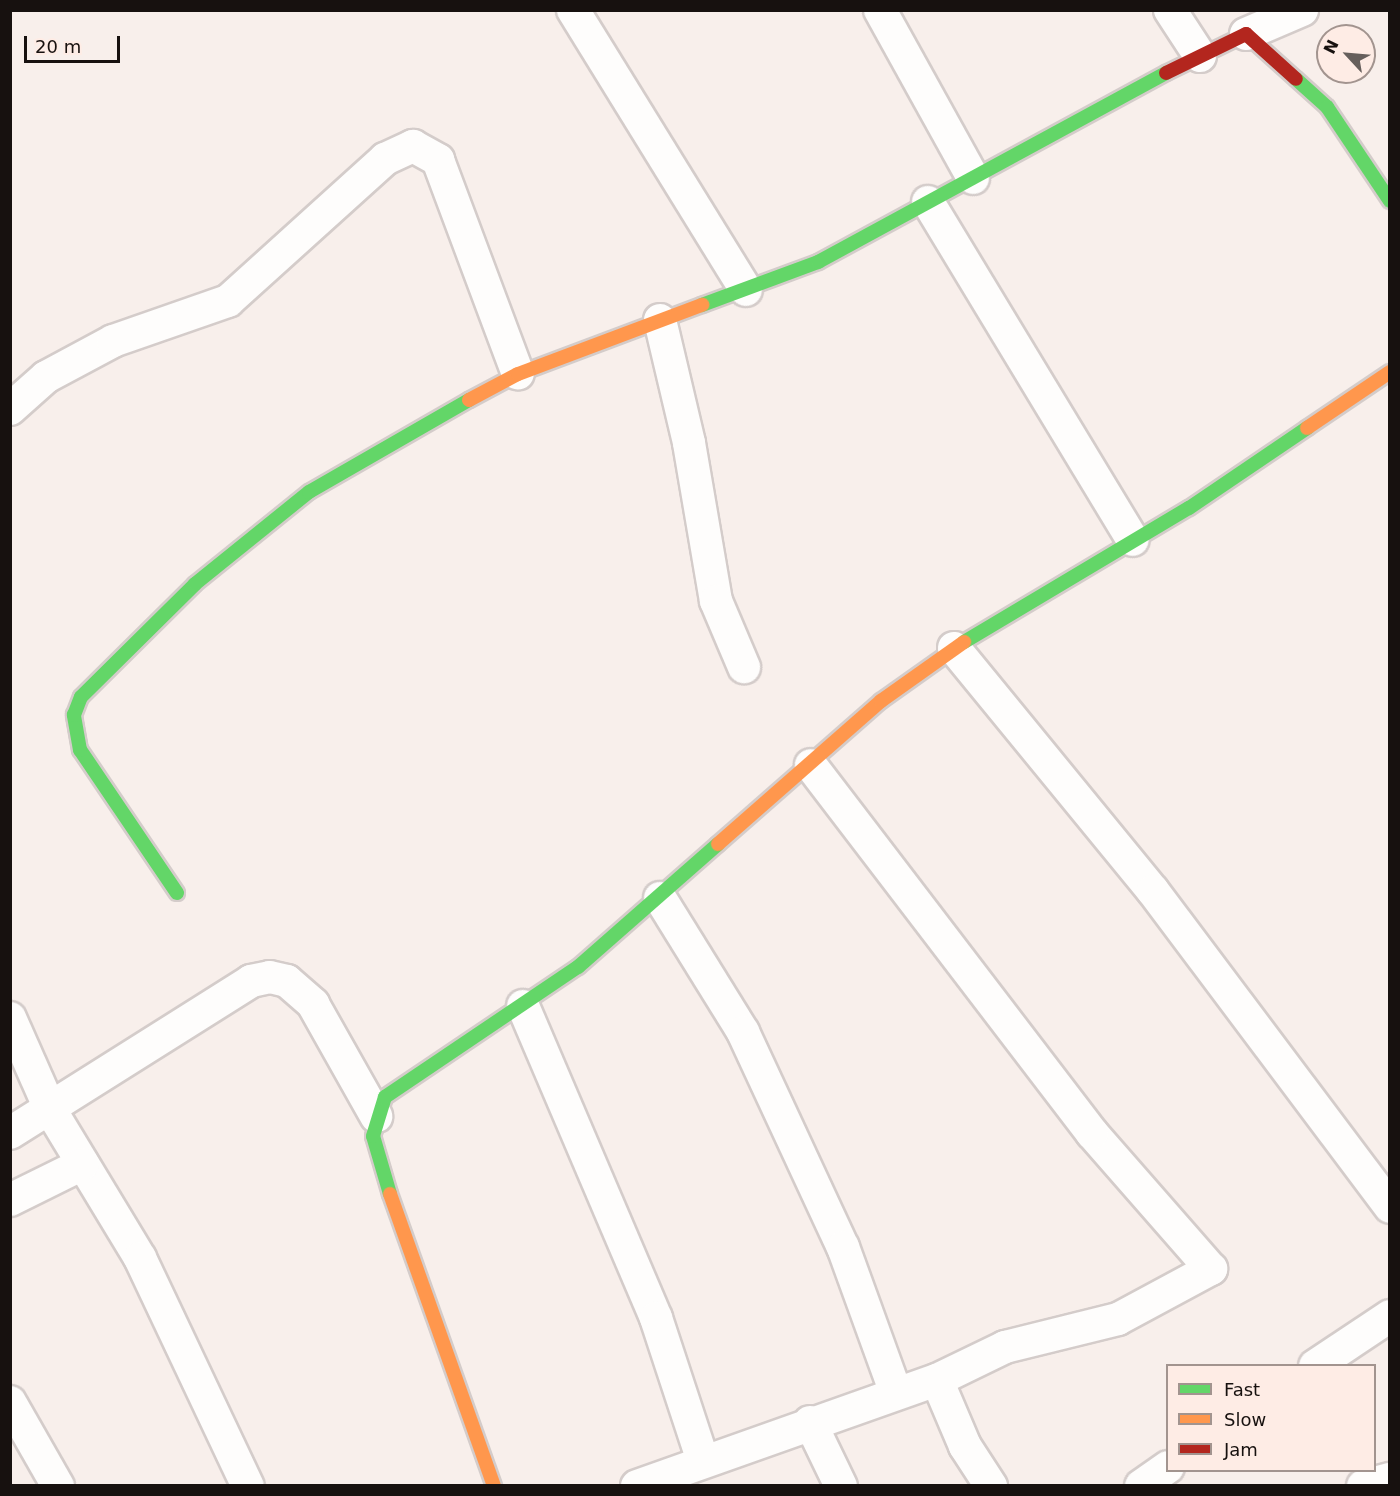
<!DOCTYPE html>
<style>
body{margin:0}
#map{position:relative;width:1400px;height:1496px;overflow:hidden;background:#f8efeb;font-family:"DejaVu Sans",sans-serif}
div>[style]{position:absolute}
.roads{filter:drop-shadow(2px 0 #d4ccca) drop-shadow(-2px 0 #d4ccca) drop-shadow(0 2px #d4ccca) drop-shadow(0 -2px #d4ccca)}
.street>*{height:32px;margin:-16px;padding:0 16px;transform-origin:16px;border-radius:16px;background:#fefdfc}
.fast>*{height:14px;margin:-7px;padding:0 7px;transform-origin:7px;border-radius:7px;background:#63d668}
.slow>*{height:14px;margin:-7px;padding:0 7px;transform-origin:7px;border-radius:7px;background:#ff974d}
.jam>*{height:14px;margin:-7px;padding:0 7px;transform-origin:7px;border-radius:7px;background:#b3261e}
span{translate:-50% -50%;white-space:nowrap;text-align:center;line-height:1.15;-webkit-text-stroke:5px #feece5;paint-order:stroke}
.frame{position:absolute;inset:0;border:12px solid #17110f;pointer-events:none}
.legend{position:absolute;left:1166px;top:1364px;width:210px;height:108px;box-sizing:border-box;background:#feece5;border:2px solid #a2948f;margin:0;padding:8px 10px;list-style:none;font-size:18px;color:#17110f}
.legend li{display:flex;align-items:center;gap:12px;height:30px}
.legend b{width:30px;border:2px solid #a2948f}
.north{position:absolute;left:1316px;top:24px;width:60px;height:60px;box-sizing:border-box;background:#feece5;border:2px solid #a2948f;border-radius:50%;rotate:296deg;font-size:16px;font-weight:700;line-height:24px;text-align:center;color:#17110f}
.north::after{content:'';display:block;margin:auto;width:21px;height:27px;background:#665f5c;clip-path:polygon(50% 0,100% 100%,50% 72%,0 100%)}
.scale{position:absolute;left:24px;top:36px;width:96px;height:27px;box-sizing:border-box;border:3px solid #17110f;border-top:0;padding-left:8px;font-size:18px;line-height:21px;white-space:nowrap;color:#17110f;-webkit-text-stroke:4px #feece5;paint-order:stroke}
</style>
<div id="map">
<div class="roads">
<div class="street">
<div style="left:573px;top:10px;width:329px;rotate:58.3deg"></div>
<div style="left:880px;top:10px;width:192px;rotate:61deg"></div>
<div style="left:1170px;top:10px;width:55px;rotate:56.9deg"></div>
<div style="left:1246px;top:34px;width:61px;rotate:-23.2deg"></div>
<div style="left:928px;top:202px;width:395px;rotate:58.8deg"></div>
<div style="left:660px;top:320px;width:126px;rotate:76.7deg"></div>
<div style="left:689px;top:443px;width:160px;rotate:80.3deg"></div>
<div style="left:716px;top:601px;width:72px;rotate:67deg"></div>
<div style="left:10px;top:409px;width:48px;rotate:-41.6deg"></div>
<div style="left:46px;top:377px;width:76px;rotate:-28.2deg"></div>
<div style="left:113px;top:341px;width:122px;rotate:-19.2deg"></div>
<div style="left:228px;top:301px;width:212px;rotate:-42.1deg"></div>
<div style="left:385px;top:159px;width:31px;rotate:-25deg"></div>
<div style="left:413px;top:146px;width:29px;rotate:29deg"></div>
<div style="left:438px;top:160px;width:228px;rotate:69.5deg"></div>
<div style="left:954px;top:648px;width:314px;rotate:50.7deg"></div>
<div style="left:1153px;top:891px;width:395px;rotate:53.1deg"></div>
<div style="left:660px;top:898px;width:158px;rotate:58.2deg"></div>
<div style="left:743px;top:1032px;width:237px;rotate:65.1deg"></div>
<div style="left:843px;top:1247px;width:153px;rotate:70.1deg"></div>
<div style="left:523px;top:1006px;width:339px;rotate:66.9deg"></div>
<div style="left:656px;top:1318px;width:151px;rotate:71.8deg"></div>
<div style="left:10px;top:1018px;width:102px;rotate:66.2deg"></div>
<div style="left:51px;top:1111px;width:172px;rotate:58.8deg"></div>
<div style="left:140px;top:1258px;width:252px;rotate:64.7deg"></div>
<div style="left:10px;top:1133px;width:285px;rotate:-32.2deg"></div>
<div style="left:251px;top:981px;width:19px;rotate:-12deg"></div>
<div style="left:270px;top:977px;width:17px;rotate:13deg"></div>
<div style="left:287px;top:981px;width:35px;rotate:41deg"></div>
<div style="left:313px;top:1004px;width:129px;rotate:60.6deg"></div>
<div style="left:10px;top:1200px;width:81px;rotate:-26.3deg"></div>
<div style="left:1315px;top:1366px;width:90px;rotate:-33.7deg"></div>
<div style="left:937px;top:1380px;width:72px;rotate:67deg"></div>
<div style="left:965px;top:1446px;width:48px;rotate:57deg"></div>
<div style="left:10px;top:1402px;width:97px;rotate:60.3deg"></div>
<div style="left:810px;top:1422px;width:71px;rotate:64.2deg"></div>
<div style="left:637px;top:1486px;width:318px;rotate:-19.5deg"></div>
<div style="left:937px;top:1380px;width:76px;rotate:-25.9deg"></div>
<div style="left:1005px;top:1347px;width:116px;rotate:-13.9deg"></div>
<div style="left:1118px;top:1319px;width:106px;rotate:-28.3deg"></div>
<div style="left:1211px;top:1269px;width:181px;rotate:-131.2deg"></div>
<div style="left:1092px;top:1133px;width:463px;rotate:-127.4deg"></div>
<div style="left:1141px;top:1486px;width:33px;rotate:-35deg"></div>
<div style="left:1363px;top:1486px;width:28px;rotate:-15deg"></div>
</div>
<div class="fast">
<div style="left:1296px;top:79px;width:42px;rotate:42.1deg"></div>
<div style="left:1327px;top:107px;width:113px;rotate:56.2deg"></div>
<div style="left:702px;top:305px;width:124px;rotate:-20.3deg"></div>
<div style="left:818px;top:262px;width:396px;rotate:-28.5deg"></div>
<div style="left:964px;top:642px;width:262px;rotate:-30.8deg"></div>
<div style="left:1189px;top:508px;width:143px;rotate:-34.1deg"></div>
<div style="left:177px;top:893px;width:173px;rotate:-124.1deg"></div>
<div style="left:80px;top:750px;width:36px;rotate:-100deg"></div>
<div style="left:74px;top:715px;width:19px;rotate:-69deg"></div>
<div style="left:81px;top:697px;width:161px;rotate:-44.7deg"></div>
<div style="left:195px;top:584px;width:146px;rotate:-38.9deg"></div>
<div style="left:309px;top:492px;width:185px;rotate:-29.9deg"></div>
<div style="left:390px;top:1194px;width:60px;rotate:-106.3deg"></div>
<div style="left:373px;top:1136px;width:41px;rotate:-72.9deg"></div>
<div style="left:385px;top:1097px;width:233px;rotate:-34deg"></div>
<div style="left:578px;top:967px;width:186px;rotate:-41.3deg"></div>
</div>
<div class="slow">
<div style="left:469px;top:400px;width:55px;rotate:-28deg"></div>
<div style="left:518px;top:374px;width:197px;rotate:-20.6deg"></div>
<div style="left:1307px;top:428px;width:100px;rotate:-34deg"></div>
<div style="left:718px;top:844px;width:217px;rotate:-41.3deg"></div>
<div style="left:881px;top:701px;width:102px;rotate:-35.4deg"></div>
<div style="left:390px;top:1194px;width:310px;rotate:70.4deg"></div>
</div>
<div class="jam">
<div style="left:1166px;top:73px;width:89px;rotate:-26deg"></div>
<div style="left:1246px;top:34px;width:67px;rotate:42deg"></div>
</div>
</div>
<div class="frame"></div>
<ul class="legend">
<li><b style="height:8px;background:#63d668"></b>Fast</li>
<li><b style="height:8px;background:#ff974d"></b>Slow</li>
<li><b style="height:8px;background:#b3261e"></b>Jam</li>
</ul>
<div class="north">N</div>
<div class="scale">20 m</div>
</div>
